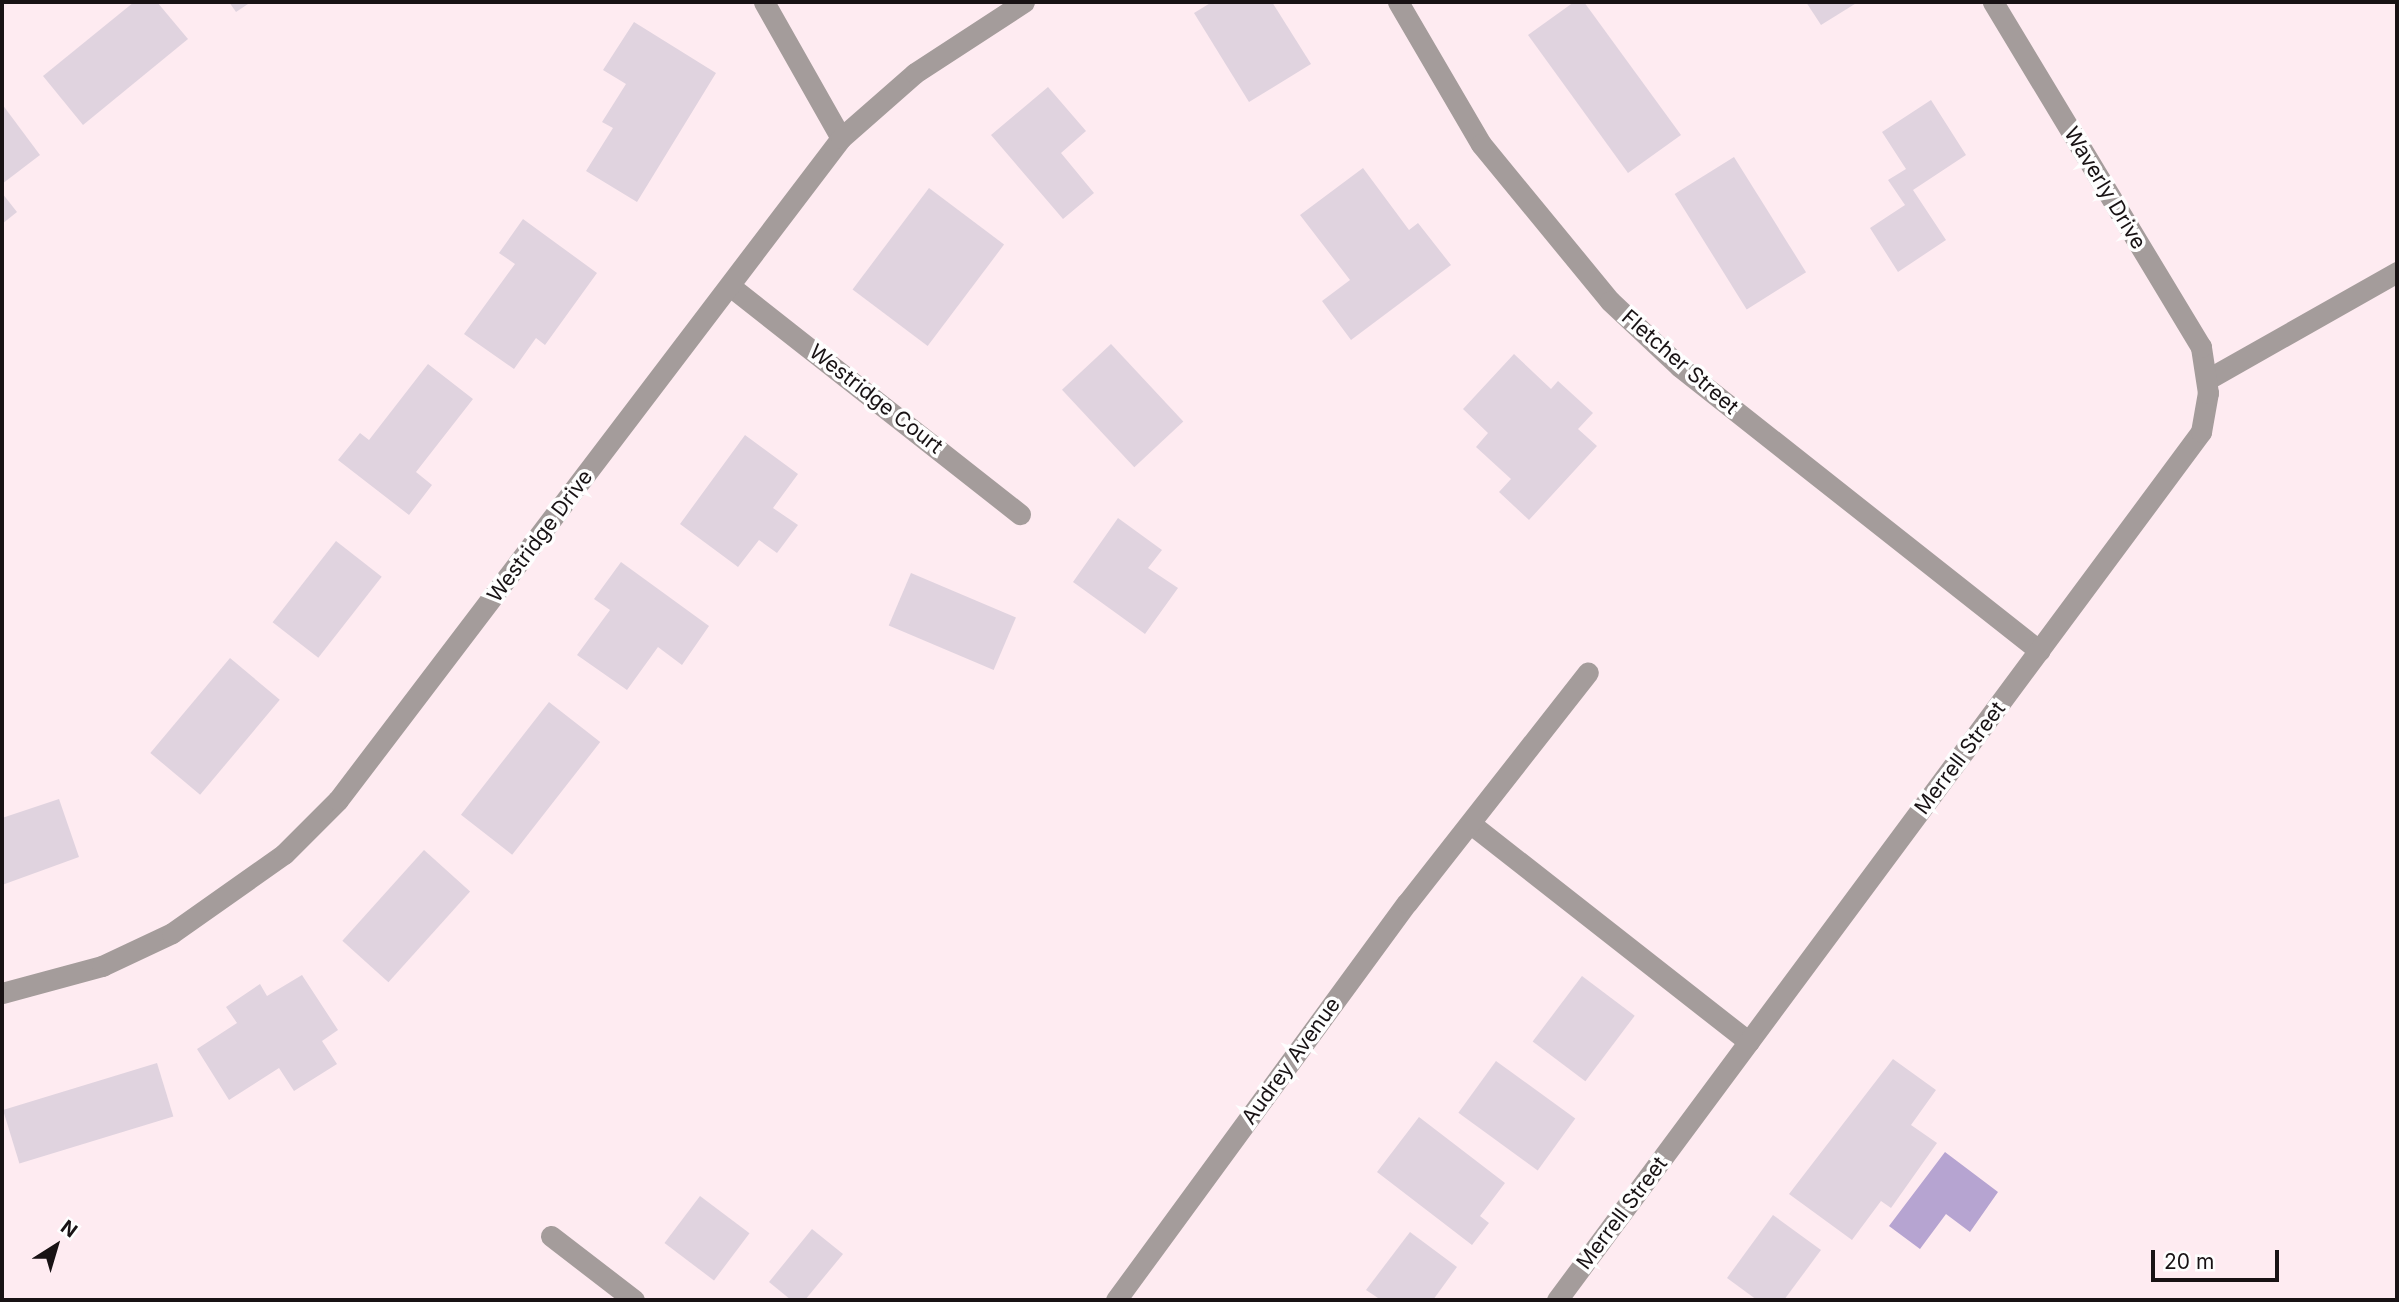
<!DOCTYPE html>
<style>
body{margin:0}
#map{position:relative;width:2399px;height:1302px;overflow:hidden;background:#feebf1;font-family:Inter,sans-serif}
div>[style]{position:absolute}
.water>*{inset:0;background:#b6a4d1}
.building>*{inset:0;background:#e0d3df;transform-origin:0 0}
.street>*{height:21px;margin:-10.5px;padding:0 10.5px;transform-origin:10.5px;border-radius:10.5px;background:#a49c9b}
span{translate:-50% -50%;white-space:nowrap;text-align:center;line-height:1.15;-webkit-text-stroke:7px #fefefe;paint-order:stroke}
.street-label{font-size:21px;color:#181214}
.frame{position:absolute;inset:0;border:4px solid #181214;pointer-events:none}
.north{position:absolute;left:21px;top:1211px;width:70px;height:70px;-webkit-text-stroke:5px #fefefe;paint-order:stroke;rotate:37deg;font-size:19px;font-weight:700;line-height:28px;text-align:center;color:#181214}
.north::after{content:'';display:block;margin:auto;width:24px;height:32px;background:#181214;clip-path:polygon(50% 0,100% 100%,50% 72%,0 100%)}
.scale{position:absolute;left:2151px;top:1250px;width:128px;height:32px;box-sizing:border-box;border:4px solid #181214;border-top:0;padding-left:9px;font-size:21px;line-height:24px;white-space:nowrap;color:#181214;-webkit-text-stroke:5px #fefefe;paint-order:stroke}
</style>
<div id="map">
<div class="water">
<div style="clip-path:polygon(1945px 1152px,1998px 1192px,1970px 1232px,1946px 1214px,1920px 1249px,1889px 1226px)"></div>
</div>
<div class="building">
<div style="clip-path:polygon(134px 2px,157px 2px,188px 39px,83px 125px,43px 76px)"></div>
<div style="clip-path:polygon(229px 2px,251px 2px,236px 12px)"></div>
<div style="clip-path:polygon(1212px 2px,1272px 2px,1311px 64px,1249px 102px,1194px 13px)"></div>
<div style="clip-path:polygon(1574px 2px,1584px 2px,1681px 135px,1628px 173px,1528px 35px)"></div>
<div style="clip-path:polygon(1806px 2px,1858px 2px,1821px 25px)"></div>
<div style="clip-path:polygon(634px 22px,716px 73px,637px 202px,586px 171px,613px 128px,602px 122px,626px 84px,603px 70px)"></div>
<div style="clip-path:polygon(1048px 87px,1086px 131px,1061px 153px,1094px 193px,1063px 219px,991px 135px)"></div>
<div style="clip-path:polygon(1931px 100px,1966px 155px,1913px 190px,1946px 240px,1898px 272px,1870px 228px,1905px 205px,1888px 180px,1906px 169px,1882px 132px)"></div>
<div style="clip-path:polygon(2px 104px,40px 155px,2px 184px)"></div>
<div style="left:1734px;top:157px;width:136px;height:70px;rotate:58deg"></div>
<div style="clip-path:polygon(1363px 168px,1409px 230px,1418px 223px,1451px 265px,1351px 340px,1322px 301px,1350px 280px,1300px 215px)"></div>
<div style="left:929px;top:188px;width:94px;height:127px;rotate:37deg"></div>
<div style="clip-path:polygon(2px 193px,17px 212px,2px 224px)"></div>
<div style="clip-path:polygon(523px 219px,597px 273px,545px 345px,536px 338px,514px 369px,464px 334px,515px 264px,499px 253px)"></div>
<div style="left:1111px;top:344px;width:106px;height:67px;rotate:47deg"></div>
<div style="clip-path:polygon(1514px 354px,1551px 389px,1558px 381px,1593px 413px,1578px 429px,1597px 446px,1529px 520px,1499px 492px,1511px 479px,1476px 447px,1488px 433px,1463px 409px)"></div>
<div style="clip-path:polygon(428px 364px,473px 399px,416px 472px,432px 485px,409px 515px,338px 460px,360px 433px,369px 440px)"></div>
<div style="clip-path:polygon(745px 435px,798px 474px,773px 508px,798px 525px,777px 553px,759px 540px,738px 567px,680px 524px)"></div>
<div style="clip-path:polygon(1118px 518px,1162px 550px,1148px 568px,1178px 588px,1145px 634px,1073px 582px)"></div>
<div style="left:336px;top:541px;width:58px;height:103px;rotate:38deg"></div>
<div style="clip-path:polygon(621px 562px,709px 626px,682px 665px,658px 647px,627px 690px,577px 655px,610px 610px,594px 599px)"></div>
<div style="left:911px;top:573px;width:114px;height:57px;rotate:23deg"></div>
<div style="left:230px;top:658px;width:65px;height:124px;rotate:40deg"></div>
<div style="left:549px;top:702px;width:65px;height:143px;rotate:38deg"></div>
<div style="clip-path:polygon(59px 799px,79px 857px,2px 885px,2px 818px)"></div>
<div style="left:424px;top:850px;width:62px;height:122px;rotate:42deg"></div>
<div style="clip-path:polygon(302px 975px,338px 1030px,322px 1041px,337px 1064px,294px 1091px,279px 1068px,229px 1100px,197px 1049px,237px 1023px,226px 1007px,260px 984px,267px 996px)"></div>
<div style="left:1582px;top:976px;width:66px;height:82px;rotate:37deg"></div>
<div style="clip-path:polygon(1893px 1059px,1936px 1090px,1911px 1125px,1937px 1143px,1891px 1208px,1881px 1201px,1852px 1240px,1789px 1194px)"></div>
<div style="left:1496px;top:1061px;width:98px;height:64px;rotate:36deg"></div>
<div style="left:157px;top:1063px;width:56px;height:161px;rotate:73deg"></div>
<div style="clip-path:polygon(1419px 1117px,1505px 1183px,1480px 1216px,1489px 1223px,1472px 1245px,1377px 1172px)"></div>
<div style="left:700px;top:1196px;width:62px;height:59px;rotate:37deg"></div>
<div style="clip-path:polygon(1773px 1215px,1821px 1250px,1784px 1300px,1757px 1300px,1727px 1278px)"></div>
<div style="clip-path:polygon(812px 1229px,843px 1254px,805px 1300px,791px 1300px,769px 1282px)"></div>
<div style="clip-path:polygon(1410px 1232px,1457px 1267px,1433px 1300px,1381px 1300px,1366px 1290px)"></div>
</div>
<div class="street">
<div style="left:764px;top:2px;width:156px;rotate:60.5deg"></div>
<div style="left:1398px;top:2px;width:164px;rotate:59.7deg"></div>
<div style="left:1481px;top:144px;width:203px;rotate:50.6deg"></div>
<div style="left:1610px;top:301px;width:96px;rotate:43.3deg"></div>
<div style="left:1680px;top:367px;width:458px;rotate:38.3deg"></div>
<div style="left:730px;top:286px;width:369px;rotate:38.2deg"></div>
<div style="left:2208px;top:379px;width:217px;rotate:-29.5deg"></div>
<div style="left:1471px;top:824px;width:353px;rotate:38.1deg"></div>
<div style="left:2px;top:993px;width:104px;rotate:-15.1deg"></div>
<div style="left:102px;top:966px;width:77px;rotate:-25.2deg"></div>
<div style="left:172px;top:933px;width:137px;rotate:-35.2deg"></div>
<div style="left:284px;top:854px;width:76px;rotate:-45deg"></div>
<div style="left:338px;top:800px;width:831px;rotate:-52.77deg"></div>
<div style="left:841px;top:138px;width:98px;rotate:-41.3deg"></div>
<div style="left:915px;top:73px;width:130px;rotate:-33.1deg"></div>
<div style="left:551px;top:1236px;width:105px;rotate:37.6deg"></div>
<div style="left:1116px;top:1300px;width:492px;rotate:-53.8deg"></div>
<div style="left:1407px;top:903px;width:293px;rotate:-51.9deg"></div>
<div style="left:1557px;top:1300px;width:1081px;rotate:-53.43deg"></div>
<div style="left:2201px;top:432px;width:40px;rotate:-80deg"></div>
<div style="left:2208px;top:393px;width:47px;rotate:-98.7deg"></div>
<div style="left:2201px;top:347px;width:403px;rotate:-121.1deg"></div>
</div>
<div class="street-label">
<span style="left:2105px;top:188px;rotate:59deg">Waverly Drive</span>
<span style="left:1680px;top:362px;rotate:41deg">Fletcher Street</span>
<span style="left:876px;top:399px;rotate:38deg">Westridge Court</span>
<span style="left:540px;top:536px;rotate:-53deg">Westridge Drive</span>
<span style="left:1960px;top:758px;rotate:-53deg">Merrell Street</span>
<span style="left:1291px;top:1061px;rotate:-54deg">Audrey Avenue</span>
<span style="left:1622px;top:1213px;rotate:-53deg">Merrell Street</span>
</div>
<div class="frame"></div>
<div class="north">N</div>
<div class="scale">20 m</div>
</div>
